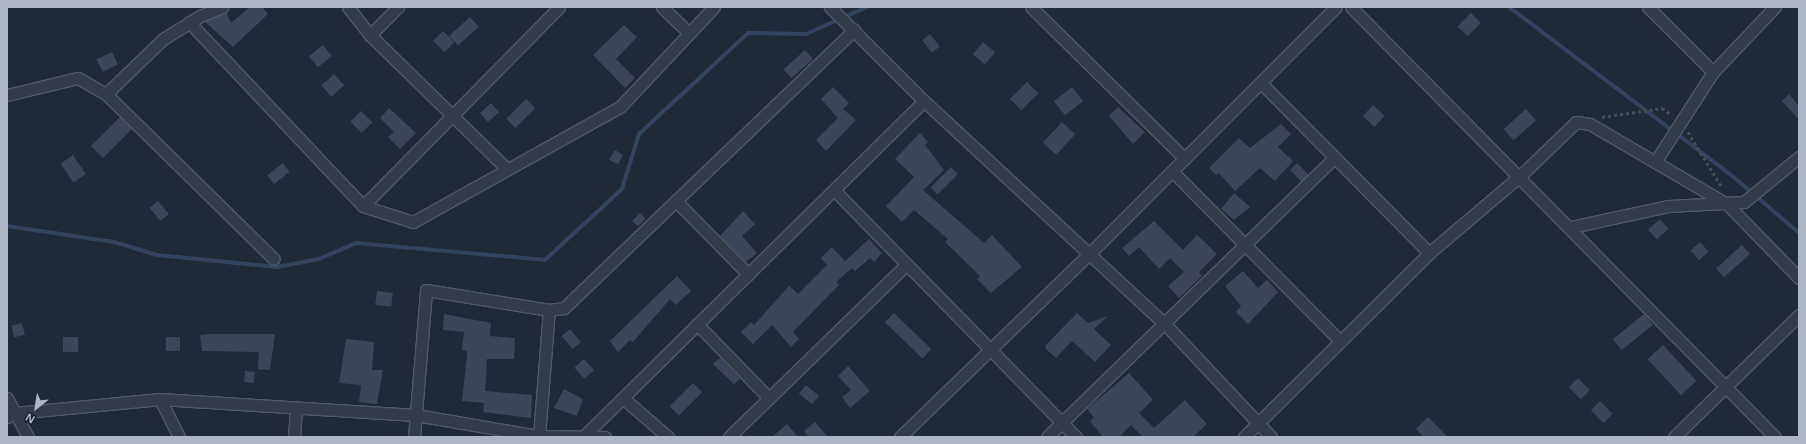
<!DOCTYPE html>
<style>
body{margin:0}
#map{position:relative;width:1806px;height:444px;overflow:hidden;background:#202938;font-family:"Open Sans",sans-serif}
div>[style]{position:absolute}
.stream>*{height:4px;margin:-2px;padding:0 2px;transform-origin:2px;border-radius:2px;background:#334360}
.building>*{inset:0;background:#3c4658;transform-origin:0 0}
.path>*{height:2.5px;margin-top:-1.25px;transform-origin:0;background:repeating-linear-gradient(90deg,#3f5256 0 3px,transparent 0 6px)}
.roads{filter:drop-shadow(1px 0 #515866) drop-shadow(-1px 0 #515866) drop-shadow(0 1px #515866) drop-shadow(0 -1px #515866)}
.minor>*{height:11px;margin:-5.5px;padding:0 5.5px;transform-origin:5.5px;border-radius:5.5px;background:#333b48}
span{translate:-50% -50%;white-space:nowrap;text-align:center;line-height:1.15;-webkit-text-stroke:3.5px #19202d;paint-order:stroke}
.frame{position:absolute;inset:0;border:8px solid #aeb5c5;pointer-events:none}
.north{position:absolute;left:16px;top:388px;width:40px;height:40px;-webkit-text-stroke:3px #19202d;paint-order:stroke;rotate:210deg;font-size:11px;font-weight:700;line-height:16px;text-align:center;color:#aeb5c5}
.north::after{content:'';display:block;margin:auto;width:14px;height:18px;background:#aeb5c5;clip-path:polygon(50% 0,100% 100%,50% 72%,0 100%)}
</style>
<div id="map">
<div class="stream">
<div style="left:1509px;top:7px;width:277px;rotate:37.1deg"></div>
<div style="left:1730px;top:174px;width:91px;rotate:40.5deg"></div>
<div style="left:7px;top:226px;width:108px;rotate:8.5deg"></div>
<div style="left:114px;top:242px;width:45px;rotate:16.8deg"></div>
<div style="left:157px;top:255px;width:121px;rotate:5.7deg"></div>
<div style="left:277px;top:267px;width:43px;rotate:-10.8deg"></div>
<div style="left:319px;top:259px;width:40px;rotate:-23.4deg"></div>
<div style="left:356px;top:243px;width:190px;rotate:5.1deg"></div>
<div style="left:545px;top:260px;width:105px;rotate:-42.7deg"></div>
<div style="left:622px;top:189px;width:58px;rotate:-72.8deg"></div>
<div style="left:639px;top:134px;width:149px;rotate:-42.8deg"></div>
<div style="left:748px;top:33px;width:58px;rotate:1deg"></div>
<div style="left:806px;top:34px;width:67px;rotate:-23.9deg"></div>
</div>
<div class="building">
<div style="clip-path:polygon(250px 7px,262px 7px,268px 14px,233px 47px,205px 22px,226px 12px,231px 23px)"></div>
<div style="left:1471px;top:13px;width:14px;height:19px;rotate:45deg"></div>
<div style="left:470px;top:17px;width:13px;height:28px;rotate:48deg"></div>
<div style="clip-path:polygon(624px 25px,637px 37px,616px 59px,635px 78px,625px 88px,593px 55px)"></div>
<div style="left:443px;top:31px;width:16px;height:14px;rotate:45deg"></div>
<div style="left:930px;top:34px;width:16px;height:10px;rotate:52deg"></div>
<div style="left:983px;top:42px;width:16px;height:16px;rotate:40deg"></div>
<div style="left:323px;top:45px;width:14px;height:18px;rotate:51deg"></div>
<div style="left:805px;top:50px;width:12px;height:29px;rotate:48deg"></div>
<div style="left:112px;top:52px;width:14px;height:17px;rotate:65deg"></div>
<div style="left:334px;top:74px;width:15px;height:17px;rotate:48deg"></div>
<div style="left:1027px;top:82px;width:16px;height:24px;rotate:45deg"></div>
<div style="clip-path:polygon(833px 87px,849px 103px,843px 109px,856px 120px,826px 151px,816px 140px,838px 118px,821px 99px)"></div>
<div style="left:1072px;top:87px;width:18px;height:23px;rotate:52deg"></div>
<div style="clip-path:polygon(1789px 94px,1799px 106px,1799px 120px,1782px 101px)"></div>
<div style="left:526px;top:99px;width:13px;height:28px;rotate:45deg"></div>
<div style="left:491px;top:103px;width:12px;height:15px;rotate:48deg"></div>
<div style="left:1373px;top:105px;width:16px;height:15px;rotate:43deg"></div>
<div style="clip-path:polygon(1118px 107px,1145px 132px,1133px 144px,1109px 116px)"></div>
<div style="clip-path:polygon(389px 108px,416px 133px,400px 149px,388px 137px,394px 132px,380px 118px)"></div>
<div style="left:1526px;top:109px;width:15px;height:30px;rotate:48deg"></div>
<div style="left:361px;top:111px;width:16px;height:15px;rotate:45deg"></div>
<div style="left:120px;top:117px;width:17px;height:41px;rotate:45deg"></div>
<div style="left:1062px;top:122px;width:18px;height:28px;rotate:43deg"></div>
<div style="clip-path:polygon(1281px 124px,1291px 134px,1278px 147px,1293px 161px,1275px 181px,1260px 168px,1235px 191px,1219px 173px,1216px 175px,1209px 168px,1239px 138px,1250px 148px)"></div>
<div style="clip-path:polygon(920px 133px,928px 142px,925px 145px,944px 170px,923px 190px,984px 243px,992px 235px,1022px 267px,991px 293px,977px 279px,980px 276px,945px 242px,948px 239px,914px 210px,902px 222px,886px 206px,914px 177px,895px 159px)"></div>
<div style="clip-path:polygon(615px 150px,623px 155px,618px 164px,609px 160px)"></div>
<div style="left:73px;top:155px;width:23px;height:15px;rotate:56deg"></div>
<div style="left:283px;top:163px;width:11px;height:20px;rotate:52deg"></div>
<div style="left:1297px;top:163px;width:16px;height:10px;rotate:45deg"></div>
<div style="left:951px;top:167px;width:10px;height:29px;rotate:45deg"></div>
<div style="clip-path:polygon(1234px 193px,1250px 207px,1234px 220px,1221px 209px)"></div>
<div style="left:158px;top:201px;width:17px;height:11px;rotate:50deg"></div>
<div style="clip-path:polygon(743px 211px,755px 224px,742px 236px,757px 253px,746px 262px,720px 236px)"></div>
<div style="left:640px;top:213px;width:8px;height:11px;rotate:45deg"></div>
<div style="left:1660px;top:219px;width:13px;height:16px;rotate:48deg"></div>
<div style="clip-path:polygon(1154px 221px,1183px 250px,1197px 235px,1217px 254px,1199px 272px,1202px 276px,1179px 298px,1168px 286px,1184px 272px,1170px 258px,1159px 269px,1139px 247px,1129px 256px,1122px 248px)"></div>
<div style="clip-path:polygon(869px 239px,882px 253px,874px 262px,870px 258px,855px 271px,852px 268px,836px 282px,839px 285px,793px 332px,799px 339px,791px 347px,772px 325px,753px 344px,741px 332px,751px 322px,754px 325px,789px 286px,798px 294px,827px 265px,821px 258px,832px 247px,845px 261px)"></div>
<div style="left:1700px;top:242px;width:13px;height:13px;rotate:48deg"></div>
<div style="left:1742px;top:245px;width:12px;height:35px;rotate:48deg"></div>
<div style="clip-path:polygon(1243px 271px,1258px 288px,1267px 280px,1278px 292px,1248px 324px,1236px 312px,1241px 306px,1225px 286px)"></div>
<div style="clip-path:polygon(677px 276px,691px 291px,676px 305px,670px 299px,633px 342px,630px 340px,618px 352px,610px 341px)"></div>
<div style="left:377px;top:291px;width:16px;height:14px;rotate:7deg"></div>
<div style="left:894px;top:313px;width:52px;height:13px;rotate:44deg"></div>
<div style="clip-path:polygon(1077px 313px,1088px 323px,1108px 316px,1094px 329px,1111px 345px,1095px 362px,1072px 341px,1056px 358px,1046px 349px,1045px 346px)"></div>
<div style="clip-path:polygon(444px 314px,491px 323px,490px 336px,515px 338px,514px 359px,487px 359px,485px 391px,532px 395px,531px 418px,483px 412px,484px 403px,462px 401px,467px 356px,467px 351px,462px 350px,464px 332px,443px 330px)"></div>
<div style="left:1644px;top:314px;width:14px;height:40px;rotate:51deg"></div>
<div style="left:22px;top:323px;width:12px;height:11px;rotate:76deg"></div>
<div style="left:570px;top:329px;width:17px;height:11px;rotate:50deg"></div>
<div style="clip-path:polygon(213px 334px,275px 334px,270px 370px,258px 369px,259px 352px,202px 351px,200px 335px)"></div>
<div style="left:63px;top:337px;width:15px;height:15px"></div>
<div style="left:166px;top:337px;width:14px;height:14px"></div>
<div style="clip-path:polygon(346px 339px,374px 342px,372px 370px,383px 370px,377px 404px,359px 402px,361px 385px,339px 383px)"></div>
<div style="left:1663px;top:345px;width:49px;height:21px;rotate:47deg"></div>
<div style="clip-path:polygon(720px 358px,740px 379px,734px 384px,713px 364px)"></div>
<div style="left:584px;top:359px;width:15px;height:13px;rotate:48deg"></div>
<div style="clip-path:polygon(848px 366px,870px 391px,850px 408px,842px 397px,851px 390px,838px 376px)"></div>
<div style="left:245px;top:371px;width:10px;height:11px;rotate:6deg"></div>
<div style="clip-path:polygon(1129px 373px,1153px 400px,1139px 413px,1154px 428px,1185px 400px,1207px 424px,1193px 437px,1143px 437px,1131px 425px,1119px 437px,1103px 437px,1090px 421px,1094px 417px,1087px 409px)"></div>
<div style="left:1578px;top:378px;width:17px;height:13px;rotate:45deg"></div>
<div style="left:693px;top:383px;width:13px;height:33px;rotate:45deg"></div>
<div style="left:806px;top:385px;width:17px;height:11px;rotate:40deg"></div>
<div style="clip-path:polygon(564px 389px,583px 399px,577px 416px,554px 408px)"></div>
<div style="left:1600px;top:401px;width:18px;height:13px;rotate:45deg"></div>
<div style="clip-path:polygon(1428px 417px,1448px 437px,1424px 437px,1416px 429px)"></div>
<div style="clip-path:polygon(815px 422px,828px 437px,809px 437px,804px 431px)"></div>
<div style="clip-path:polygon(787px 424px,798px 437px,772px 437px)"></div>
</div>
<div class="path">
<div style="left:1602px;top:117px;width:61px;rotate:-8.5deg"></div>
<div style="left:1662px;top:108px;width:12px;rotate:35deg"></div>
<div style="left:1688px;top:132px;width:65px;rotate:58.3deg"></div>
</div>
<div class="roads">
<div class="minor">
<div style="left:348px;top:7px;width:36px;rotate:52deg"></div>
<div style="left:370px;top:35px;width:190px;rotate:44.4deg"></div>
<div style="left:662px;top:7px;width:36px;rotate:44deg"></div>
<div style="left:830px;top:7px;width:133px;rotate:45deg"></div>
<div style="left:924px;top:101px;width:328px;rotate:42.8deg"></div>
<div style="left:1165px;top:324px;width:155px;rotate:46.8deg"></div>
<div style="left:1031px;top:7px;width:216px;rotate:44.6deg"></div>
<div style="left:1351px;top:7px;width:604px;rotate:45.4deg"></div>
<div style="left:1648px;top:7px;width:92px;rotate:45deg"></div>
<div style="left:1713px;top:72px;width:90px;rotate:-46.4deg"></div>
<div style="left:189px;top:22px;width:253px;rotate:46.6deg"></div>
<div style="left:363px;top:206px;width:279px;rotate:-45.4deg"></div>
<div style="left:370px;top:35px;width:40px;rotate:-45deg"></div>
<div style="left:1261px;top:83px;width:239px;rotate:45.3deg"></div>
<div style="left:106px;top:94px;width:235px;rotate:44.5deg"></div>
<div style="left:7px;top:95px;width:73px;rotate:-13.5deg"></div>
<div style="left:78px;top:78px;width:32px;rotate:30deg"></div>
<div style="left:106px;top:94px;width:79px;rotate:-44deg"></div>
<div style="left:163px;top:39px;width:44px;rotate:-31.9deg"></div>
<div style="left:200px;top:16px;width:24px;rotate:-22deg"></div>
<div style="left:1655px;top:162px;width:107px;rotate:-57.2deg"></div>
<div style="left:1173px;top:172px;width:236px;rotate:45.3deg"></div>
<div style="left:834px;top:190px;width:346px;rotate:45.6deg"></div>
<div style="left:676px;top:201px;width:103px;rotate:45.4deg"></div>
<div style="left:363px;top:206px;width:52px;rotate:17.7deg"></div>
<div style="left:413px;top:222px;width:237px;rotate:-29.1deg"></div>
<div style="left:620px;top:107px;width:137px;rotate:-46.8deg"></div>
<div style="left:1571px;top:227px;width:99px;rotate:-12.2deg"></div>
<div style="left:1668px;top:206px;width:76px;rotate:-3deg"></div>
<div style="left:1744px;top:202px;width:71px;rotate:-39.3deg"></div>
<div style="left:697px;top:324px;width:103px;rotate:45.8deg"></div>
<div style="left:7px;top:398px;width:44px;rotate:61.7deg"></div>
<div style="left:623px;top:398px;width:60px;rotate:40.9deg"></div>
<div style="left:160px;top:399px;width:42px;rotate:63.4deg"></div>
<div style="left:7px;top:417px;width:9px;rotate:-27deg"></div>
<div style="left:15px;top:413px;width:146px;rotate:-5.5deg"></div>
<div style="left:160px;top:399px;width:256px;rotate:3.6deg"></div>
<div style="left:416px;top:415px;width:125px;rotate:9.7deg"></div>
<div style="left:539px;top:436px;width:66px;rotate:0.9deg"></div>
<div style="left:586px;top:434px;width:474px;rotate:-44.6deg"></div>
<div style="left:539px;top:436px;width:126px;rotate:-85.5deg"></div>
<div style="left:294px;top:437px;width:29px;rotate:-86deg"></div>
<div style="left:414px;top:437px;width:147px;rotate:-85.3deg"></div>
<div style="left:426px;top:290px;width:125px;rotate:9.2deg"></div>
<div style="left:549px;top:310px;width:15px;rotate:-8deg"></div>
<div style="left:564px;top:308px;width:402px;rotate:-43.8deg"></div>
<div style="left:729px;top:437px;width:247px;rotate:-44.2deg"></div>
<div style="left:900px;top:437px;width:263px;rotate:-44.1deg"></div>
<div style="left:1089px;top:254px;width:349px;rotate:-45deg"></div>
<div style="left:1047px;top:437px;width:400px;rotate:-44.2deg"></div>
<div style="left:1244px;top:437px;width:261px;rotate:-44.8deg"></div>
<div style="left:1429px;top:253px;width:121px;rotate:-40.3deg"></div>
<div style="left:1521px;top:175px;width:76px;rotate:-43.9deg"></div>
<div style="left:1576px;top:122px;width:14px;rotate:8deg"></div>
<div style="left:1590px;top:124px;width:159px;rotate:30.3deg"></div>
<div style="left:1727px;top:204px;width:103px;rotate:45.8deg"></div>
<div style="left:1674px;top:437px;width:175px;rotate:-44.3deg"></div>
</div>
</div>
<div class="frame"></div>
<div class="north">N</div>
</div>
